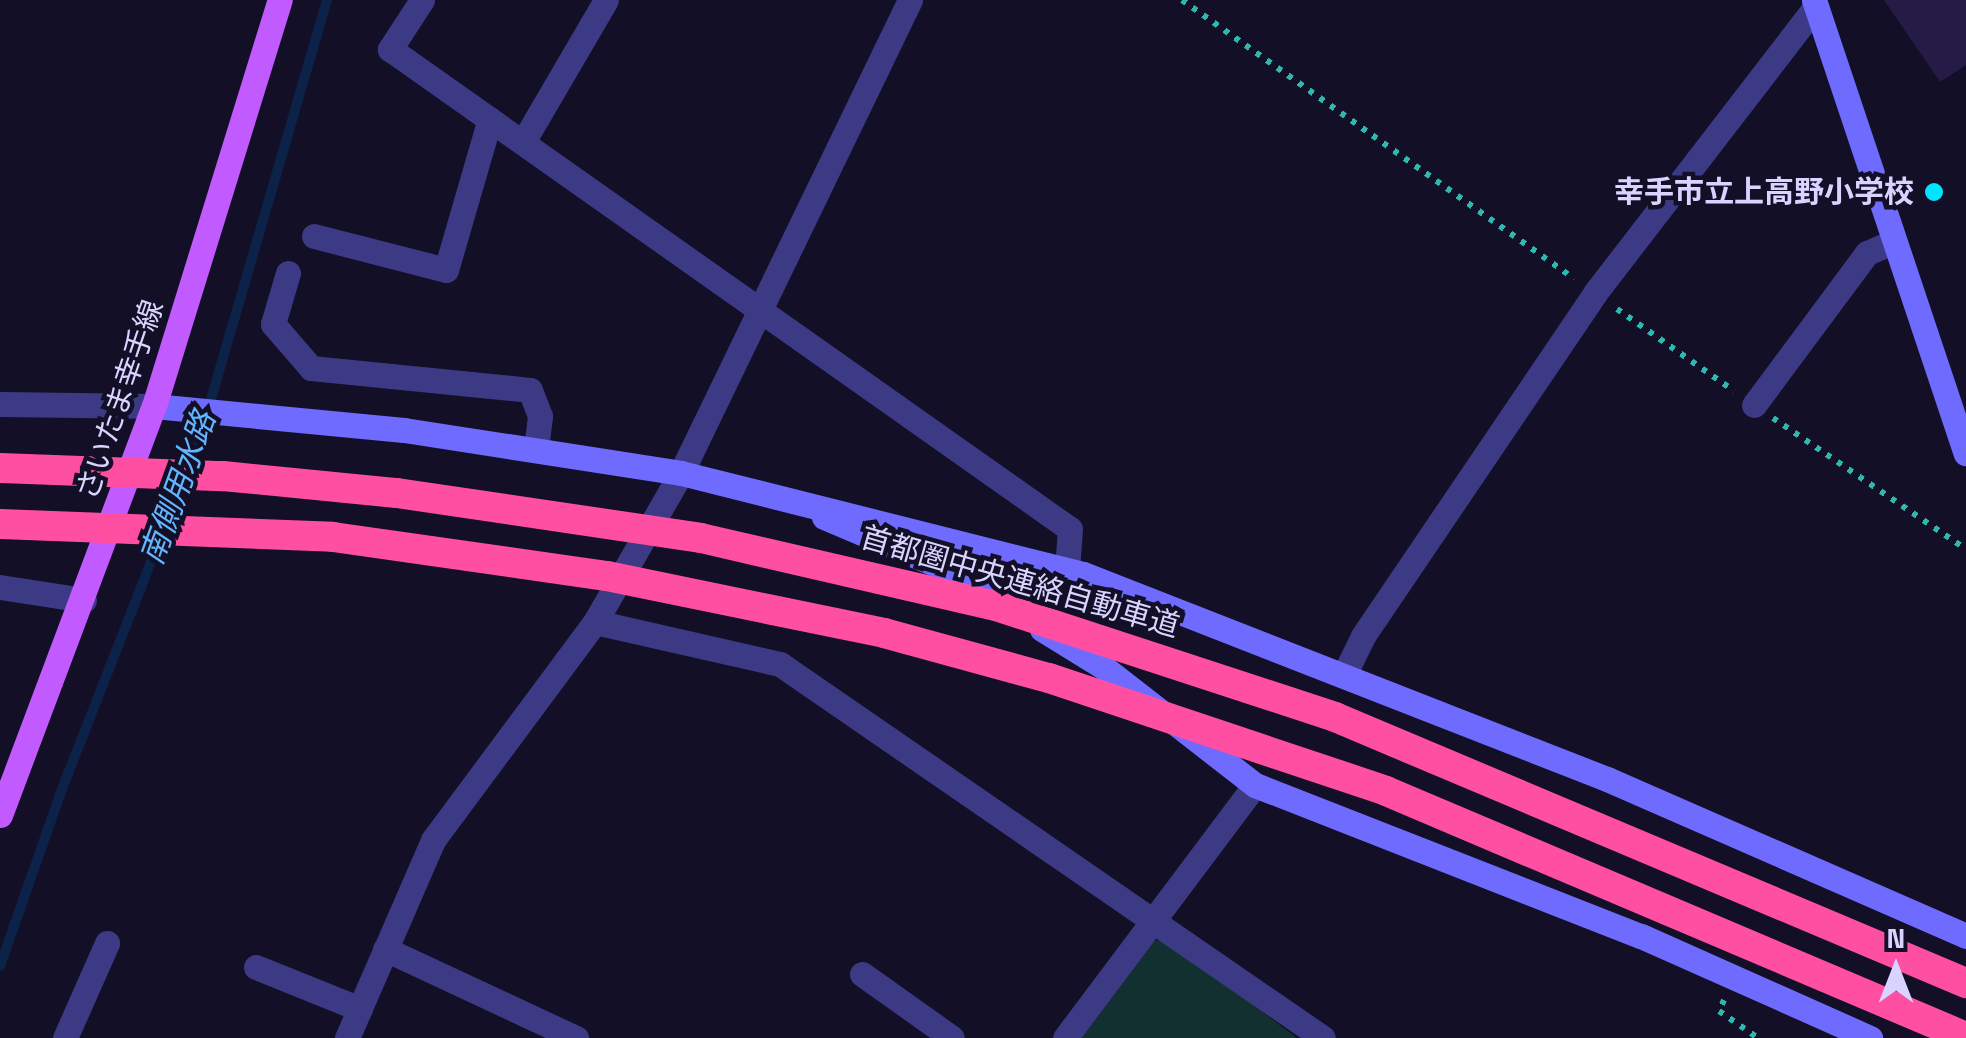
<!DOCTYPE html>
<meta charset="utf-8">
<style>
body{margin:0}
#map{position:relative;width:1966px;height:1038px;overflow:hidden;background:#130f26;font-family:"Space Grotesk","Noto Sans JP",sans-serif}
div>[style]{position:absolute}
.green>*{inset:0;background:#12302f}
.stream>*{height:10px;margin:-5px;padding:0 5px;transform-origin:5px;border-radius:5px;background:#0c2248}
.building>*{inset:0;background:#241b47}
.path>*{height:6px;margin-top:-3px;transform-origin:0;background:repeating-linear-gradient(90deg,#2fb8b0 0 5px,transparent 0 13px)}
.street>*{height:25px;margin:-12.5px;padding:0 12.5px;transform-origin:12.5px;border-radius:12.5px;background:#3d3a85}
.secondary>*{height:25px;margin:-12.5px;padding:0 12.5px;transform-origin:12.5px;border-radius:12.5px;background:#6f6bff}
.primary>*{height:25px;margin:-12.5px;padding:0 12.5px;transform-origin:12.5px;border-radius:12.5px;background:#c25bff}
.highway-bridge>*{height:30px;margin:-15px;padding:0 15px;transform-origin:15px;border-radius:15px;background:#ff4fa3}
.dots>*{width:28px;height:28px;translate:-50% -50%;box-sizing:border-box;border:5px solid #130f26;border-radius:50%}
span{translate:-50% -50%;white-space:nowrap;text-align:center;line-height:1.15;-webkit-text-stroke:9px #130f26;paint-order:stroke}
.poi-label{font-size:30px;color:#d9d4ff;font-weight:700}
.right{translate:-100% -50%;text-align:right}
.street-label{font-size:30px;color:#d9d4ff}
.water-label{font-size:32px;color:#62b6ff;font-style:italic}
.north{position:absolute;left:1846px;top:918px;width:100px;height:100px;-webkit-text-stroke:8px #130f26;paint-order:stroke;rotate:0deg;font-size:28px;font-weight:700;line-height:40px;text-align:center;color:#d9d4ff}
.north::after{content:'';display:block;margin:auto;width:35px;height:45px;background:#d9d4ff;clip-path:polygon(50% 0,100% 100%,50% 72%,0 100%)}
</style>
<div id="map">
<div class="green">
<div style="clip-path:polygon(1166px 939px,1297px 1038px,1080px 1038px,1149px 942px)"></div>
</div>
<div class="stream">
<div style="left:0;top:966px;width:188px;rotate:-70.7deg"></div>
<div style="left:62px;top:789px;width:378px;rotate:-68.6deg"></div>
<div style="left:200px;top:437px;width:455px;rotate:-73.8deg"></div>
</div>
<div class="building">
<div style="clip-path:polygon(1884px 0,1966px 0,1966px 65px,1940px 82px)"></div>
</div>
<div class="path">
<div style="left:1182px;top:0;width:481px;rotate:35.4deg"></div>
<div style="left:1617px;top:309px;width:143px;rotate:35deg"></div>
<div style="left:1773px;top:418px;width:233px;rotate:34.2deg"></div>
<div style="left:1724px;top:1000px;width:12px;rotate:114deg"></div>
<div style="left:1719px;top:1011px;width:47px;rotate:34.7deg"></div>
</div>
<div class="street">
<div style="left:422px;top:0;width:59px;rotate:123.1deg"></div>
<div style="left:390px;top:49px;width:832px;rotate:35.22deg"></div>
<div style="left:1070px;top:529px;width:40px;rotate:94.3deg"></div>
<div style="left:523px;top:142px;width:164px;rotate:-59.7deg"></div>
<div style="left:314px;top:236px;width:136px;rotate:14.4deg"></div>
<div style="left:446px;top:270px;width:157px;rotate:-73.8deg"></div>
<div style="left:288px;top:273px;width:53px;rotate:106.4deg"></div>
<div style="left:273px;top:324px;width:58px;rotate:49.2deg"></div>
<div style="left:311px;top:368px;width:220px;rotate:5.7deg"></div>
<div style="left:530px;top:390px;width:28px;rotate:69deg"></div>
<div style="left:540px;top:416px;width:34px;rotate:97deg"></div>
<div style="left:0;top:404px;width:154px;rotate:0.7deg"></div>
<div style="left:1754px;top:405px;width:189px;rotate:-53.4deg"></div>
<div style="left:1867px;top:253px;width:28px;rotate:-23deg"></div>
<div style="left:0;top:587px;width:85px;rotate:8.8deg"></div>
<div style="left:595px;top:622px;width:190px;rotate:12.8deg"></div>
<div style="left:780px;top:664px;width:659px;rotate:34.56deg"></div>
<div style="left:1346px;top:671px;width:39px;rotate:-64deg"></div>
<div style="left:1363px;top:636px;width:414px;rotate:-55.9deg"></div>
<div style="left:1595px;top:293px;width:362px;rotate:-52.4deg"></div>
<div style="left:385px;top:949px;width:211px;rotate:25deg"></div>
<div style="left:256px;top:967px;width:112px;rotate:22deg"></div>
<div style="left:862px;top:974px;width:110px;rotate:35.4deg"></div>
<div style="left:65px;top:1038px;width:104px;rotate:-66.1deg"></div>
<div style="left:347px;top:1038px;width:216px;rotate:-66.5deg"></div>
<div style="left:433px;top:840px;width:272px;rotate:-53.4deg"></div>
<div style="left:595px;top:622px;width:172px;rotate:-60deg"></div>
<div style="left:681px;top:473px;width:526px;rotate:-64.17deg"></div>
<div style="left:1065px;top:1038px;width:316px;rotate:-53.1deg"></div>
</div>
<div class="secondary">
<div style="left:1814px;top:0;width:478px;rotate:71.5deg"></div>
<div style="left:154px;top:406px;width:251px;rotate:5.5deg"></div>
<div style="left:404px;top:430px;width:280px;rotate:8.8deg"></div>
<div style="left:681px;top:473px;width:414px;rotate:14.1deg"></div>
<div style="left:1083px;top:574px;width:563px;rotate:21.37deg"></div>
<div style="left:1607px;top:779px;width:392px;rotate:23.6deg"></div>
<div style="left:824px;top:517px;width:130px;rotate:23deg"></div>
<div style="left:944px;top:568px;width:65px;rotate:31.7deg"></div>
<div style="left:1042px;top:629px;width:70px;rotate:31.7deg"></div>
<div style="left:1102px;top:666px;width:194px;rotate:37.9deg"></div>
<div style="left:1255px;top:785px;width:414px;rotate:21.4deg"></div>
<div style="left:1641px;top:936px;width:251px;rotate:24deg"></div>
</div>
<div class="primary">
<div style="left:0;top:815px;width:437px;rotate:-69.4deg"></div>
<div style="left:154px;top:406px;width:425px;rotate:-72.8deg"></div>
</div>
<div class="highway-bridge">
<div style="left:0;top:468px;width:223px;rotate:2.1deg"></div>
<div style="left:223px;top:476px;width:175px;rotate:5.6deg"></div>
<div style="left:397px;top:493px;width:307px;rotate:8.4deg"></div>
<div style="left:701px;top:538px;width:303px;rotate:13deg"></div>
<div style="left:996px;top:606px;width:357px;rotate:18.1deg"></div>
<div style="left:1335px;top:717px;width:685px;rotate:22.86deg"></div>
<div style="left:0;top:524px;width:333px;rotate:2.2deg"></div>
<div style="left:333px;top:537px;width:277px;rotate:8.1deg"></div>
<div style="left:607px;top:576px;width:283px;rotate:11.6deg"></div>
<div style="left:884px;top:633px;width:171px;rotate:15.3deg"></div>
<div style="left:1049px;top:678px;width:355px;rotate:18.5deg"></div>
<div style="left:1386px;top:791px;width:630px;rotate:22.98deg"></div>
</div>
<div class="dots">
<div style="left:1934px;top:192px;background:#00e5ff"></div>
</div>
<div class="poi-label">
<span class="right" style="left:1914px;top:192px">幸手市立上高野小学校</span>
</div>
<div class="street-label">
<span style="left:120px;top:400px;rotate:-71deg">さいたま幸手線</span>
<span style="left:1020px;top:582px;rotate:16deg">首都圏中央連絡自動車道</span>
</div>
<div class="water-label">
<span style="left:178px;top:488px;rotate:-70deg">南側用水路</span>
</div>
<div class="north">N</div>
</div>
